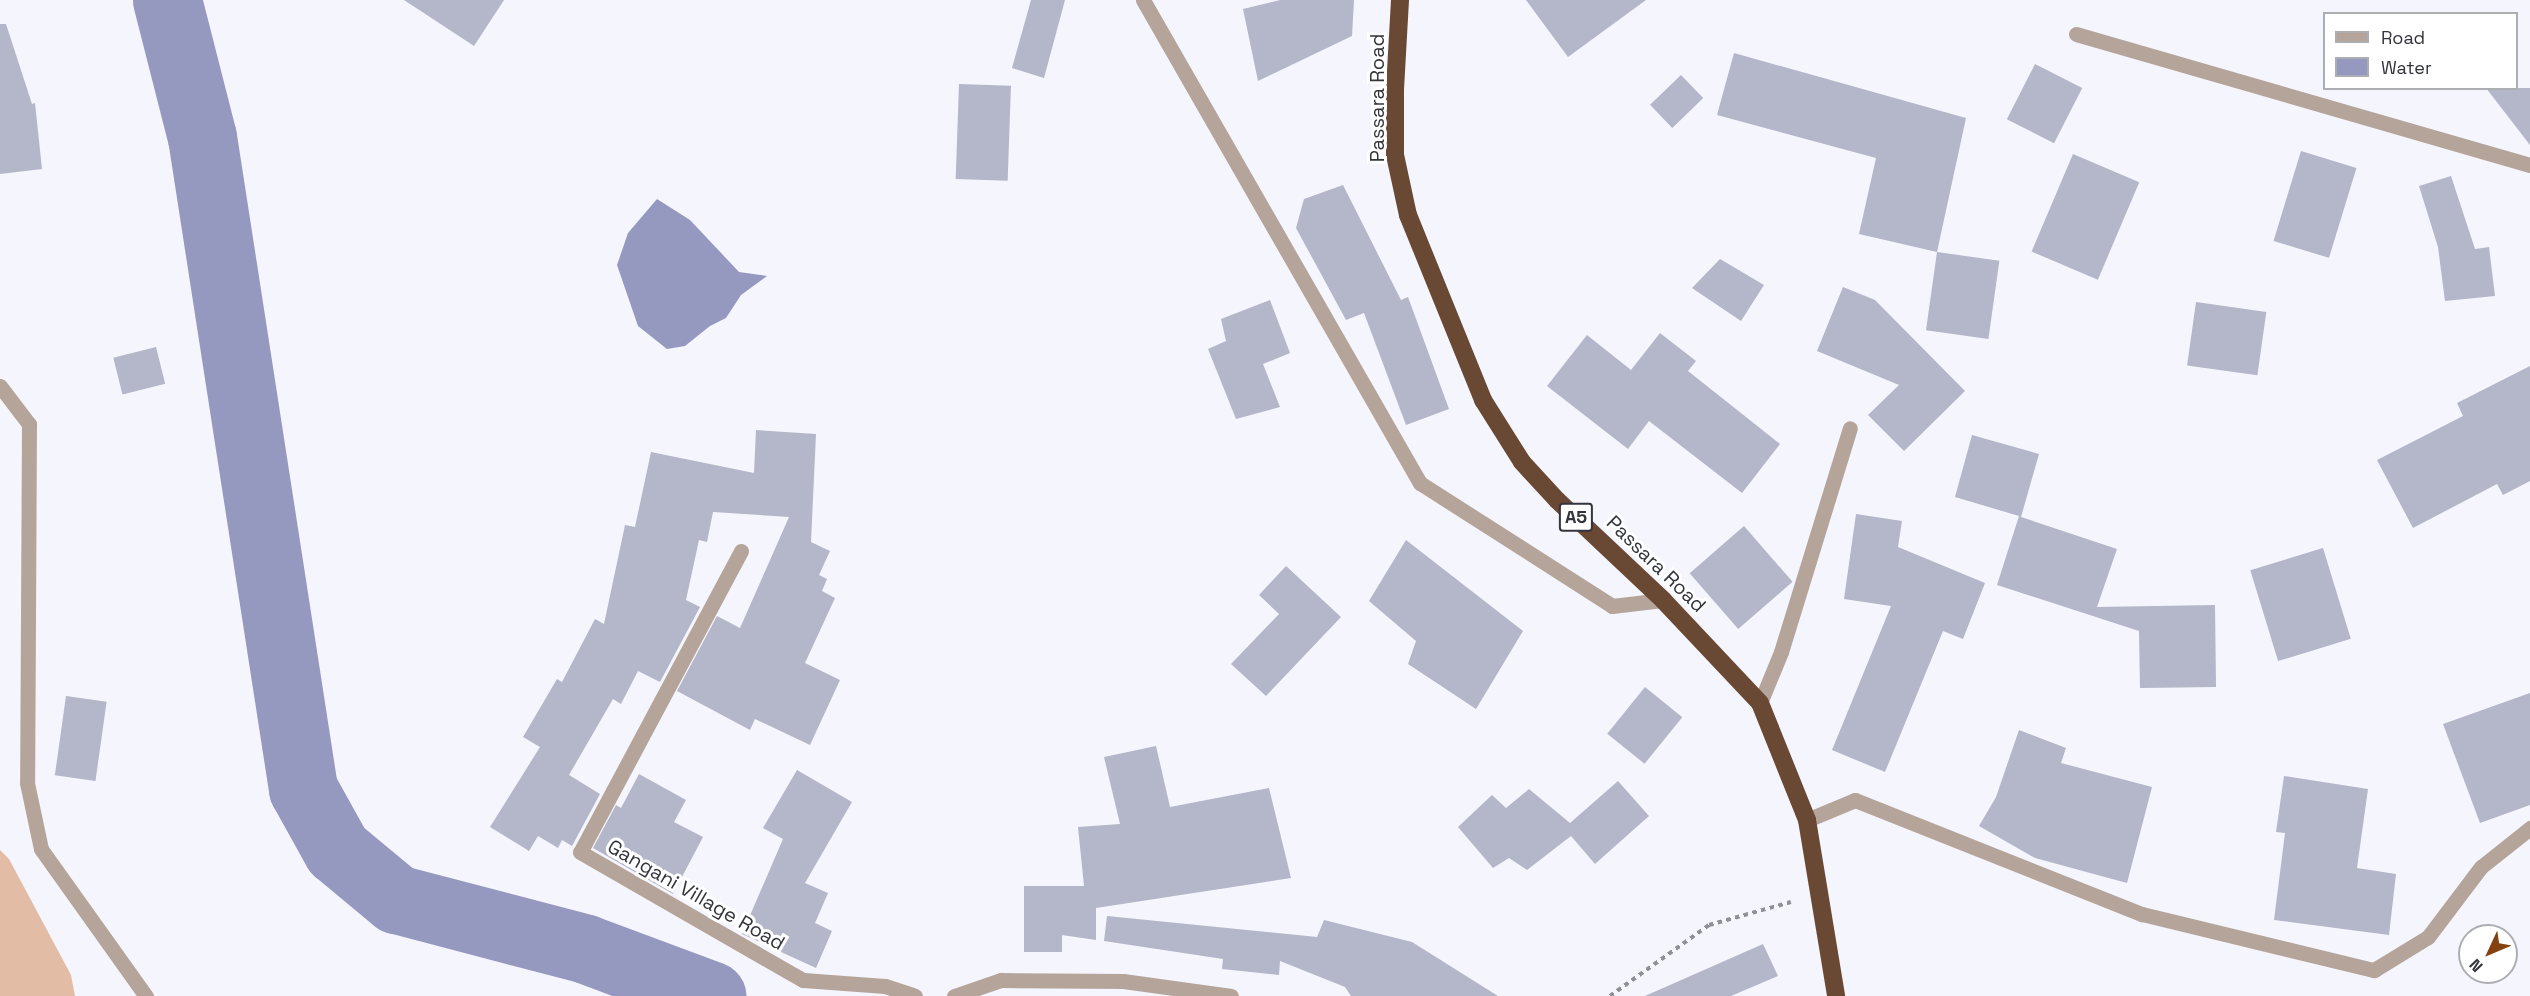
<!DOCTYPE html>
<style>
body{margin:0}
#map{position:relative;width:2530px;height:996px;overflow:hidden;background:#f4f5fd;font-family:"Space Grotesk",sans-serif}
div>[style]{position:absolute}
.forest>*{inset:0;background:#e3bca5}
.water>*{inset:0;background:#9699bf}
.river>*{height:69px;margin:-34.5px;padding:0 34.5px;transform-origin:34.5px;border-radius:34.5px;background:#9699bf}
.building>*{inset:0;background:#b4b6c9;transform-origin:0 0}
.path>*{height:4px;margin-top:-2px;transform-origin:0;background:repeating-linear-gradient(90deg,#8e8f97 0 4.5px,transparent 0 9px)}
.lane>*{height:15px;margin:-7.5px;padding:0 7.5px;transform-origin:7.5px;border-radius:7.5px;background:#b5a49a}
.street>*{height:15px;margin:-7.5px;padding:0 7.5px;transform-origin:7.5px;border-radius:7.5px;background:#b5a49a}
.highway>*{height:18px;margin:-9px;padding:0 9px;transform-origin:9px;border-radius:9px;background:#694834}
span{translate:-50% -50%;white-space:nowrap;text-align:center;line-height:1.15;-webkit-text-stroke:6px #fff;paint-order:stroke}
.shield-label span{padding:2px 4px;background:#fff;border:2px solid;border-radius:4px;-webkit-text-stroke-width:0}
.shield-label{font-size:18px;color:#33343c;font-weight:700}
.street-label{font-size:20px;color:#33343c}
.legend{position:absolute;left:2323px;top:12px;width:195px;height:78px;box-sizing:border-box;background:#fff;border:2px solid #adaeb1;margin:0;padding:8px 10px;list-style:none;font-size:18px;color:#33343c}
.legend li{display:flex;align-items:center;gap:12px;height:30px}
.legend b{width:30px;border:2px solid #adaeb1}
.north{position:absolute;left:2458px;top:924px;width:60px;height:60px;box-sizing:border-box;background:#fff;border:2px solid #adaeb1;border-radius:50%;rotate:226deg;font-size:16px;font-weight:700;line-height:24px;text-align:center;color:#33343c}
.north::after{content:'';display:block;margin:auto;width:21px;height:27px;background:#844210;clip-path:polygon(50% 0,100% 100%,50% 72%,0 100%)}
</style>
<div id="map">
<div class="forest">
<div style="clip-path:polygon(0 850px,9px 859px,71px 975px,75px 996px,0 996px)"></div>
</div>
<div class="water">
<div style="clip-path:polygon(657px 199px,690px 220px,739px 272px,767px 276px,741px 295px,726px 318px,710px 326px,685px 346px,667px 349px,638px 326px,617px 265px,628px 233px)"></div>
</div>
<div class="river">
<div style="left:167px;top:0;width:141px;rotate:75.7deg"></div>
<div style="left:202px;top:137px;width:660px;rotate:81.19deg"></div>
<div style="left:303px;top:789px;width:70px;rotate:60.9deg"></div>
<div style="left:337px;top:850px;width:77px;rotate:39.7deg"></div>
<div style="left:396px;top:899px;width:196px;rotate:14.7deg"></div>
<div style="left:586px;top:949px;width:134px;rotate:20.5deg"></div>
</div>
<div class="building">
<div style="clip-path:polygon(404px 0,504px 0,474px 46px)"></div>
<div style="clip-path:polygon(1031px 0,1065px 0,1044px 78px,1012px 68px)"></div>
<div style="clip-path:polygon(1280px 0,1354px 0,1352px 36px,1258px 81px,1243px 9px)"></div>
<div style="clip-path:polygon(1526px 0,1646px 0,1568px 57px)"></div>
<div style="clip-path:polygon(0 24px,6px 24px,32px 104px,35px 103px,42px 169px,0 174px)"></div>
<div style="clip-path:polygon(1734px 53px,1966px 118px,1937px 252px,1859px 234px,1876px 158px,1717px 115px)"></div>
<div style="left:2035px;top:64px;width:53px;height:62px;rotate:27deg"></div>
<div style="left:1681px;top:75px;width:32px;height:43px;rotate:46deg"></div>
<div style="left:959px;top:84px;width:52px;height:95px;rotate:2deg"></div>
<div style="clip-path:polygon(2486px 88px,2530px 88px,2530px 145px)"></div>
<div style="left:2301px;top:151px;width:58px;height:94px;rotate:17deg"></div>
<div style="left:2073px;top:154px;width:72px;height:106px;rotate:23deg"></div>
<div style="clip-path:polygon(2451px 176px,2475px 249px,2489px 247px,2495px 296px,2445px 301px,2438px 247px,2419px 186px)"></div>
<div style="clip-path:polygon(1343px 185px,1401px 300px,1408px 297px,1449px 409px,1406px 425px,1364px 313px,1346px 320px,1296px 228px,1304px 199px)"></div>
<div style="left:1937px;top:252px;width:63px;height:79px;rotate:8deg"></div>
<div style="clip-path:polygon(1720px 259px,1764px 285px,1741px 321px,1692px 288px)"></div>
<div style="clip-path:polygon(1843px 287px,1875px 300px,1965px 391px,1904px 451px,1868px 415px,1899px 385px,1817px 351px)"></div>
<div style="clip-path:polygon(1270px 300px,1290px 353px,1263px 364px,1280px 407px,1236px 419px,1208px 349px,1226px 341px,1221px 319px)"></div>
<div style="left:2196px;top:302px;width:71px;height:64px;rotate:8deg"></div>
<div style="clip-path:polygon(1660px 333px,1696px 361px,1688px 371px,1780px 444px,1742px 493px,1649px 421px,1628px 449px,1547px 386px,1587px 335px,1631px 370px)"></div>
<div style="left:156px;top:347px;width:38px;height:44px;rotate:76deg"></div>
<div style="clip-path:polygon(2530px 366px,2530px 481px,2503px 495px,2497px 484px,2413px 528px,2377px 460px,2463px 416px,2457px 403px)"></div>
<div style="clip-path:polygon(756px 430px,816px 434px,811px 542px,830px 551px,819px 575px,827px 579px,822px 591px,835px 598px,805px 663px,840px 680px,810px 745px,755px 719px,750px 730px,677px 691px,717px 616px,740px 628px,789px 517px,713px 512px,707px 542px,699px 540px,686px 600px,700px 607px,660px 682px,638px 671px,621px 704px,613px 699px,569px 775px,600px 794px,572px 846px,562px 840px,558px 848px,538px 836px,529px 851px,490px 827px,540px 747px,523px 737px,557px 679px,562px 682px,595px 619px,604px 624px,625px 525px,635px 527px,651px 452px,754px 473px)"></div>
<div style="clip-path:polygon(1972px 435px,2039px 454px,2021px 517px,2117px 549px,2097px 607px,2215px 605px,2216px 687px,2140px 688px,2139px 631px,1997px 585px,2019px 516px,1955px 497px)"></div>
<div style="clip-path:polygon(1856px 514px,1902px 521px,1898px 547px,1985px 583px,1963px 639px,1943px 631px,1885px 772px,1832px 750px,1891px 606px,1844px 599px)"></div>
<div style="left:1744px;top:526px;width:74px;height:72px;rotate:49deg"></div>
<div style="clip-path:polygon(1406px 540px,1523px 631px,1476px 709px,1408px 664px,1416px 641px,1369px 601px)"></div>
<div style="left:2323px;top:548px;width:95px;height:76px;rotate:73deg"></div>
<div style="clip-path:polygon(1286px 566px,1341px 617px,1266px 696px,1231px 664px,1279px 614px,1259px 595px)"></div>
<div style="left:1645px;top:687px;width:48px;height:60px;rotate:39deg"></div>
<div style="clip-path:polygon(2530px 693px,2530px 805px,2480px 823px,2443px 724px)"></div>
<div style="left:66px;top:696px;width:41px;height:80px;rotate:8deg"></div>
<div style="clip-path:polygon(2019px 730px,2066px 748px,2061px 763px,2152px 787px,2127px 883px,2035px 858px,1979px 826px,1996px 797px)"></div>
<div style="clip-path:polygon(1156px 746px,1170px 807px,1269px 788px,1291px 878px,1096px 908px,1096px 940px,1062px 935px,1062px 952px,1024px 952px,1024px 886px,1084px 886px,1078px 827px,1120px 824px,1104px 757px)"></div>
<div style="clip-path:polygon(797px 770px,852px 802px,805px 883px,828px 893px,815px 923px,832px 931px,816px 968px,742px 934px,783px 839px,763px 828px)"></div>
<div style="clip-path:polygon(639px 774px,686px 800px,674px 822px,703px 837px,673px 894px,593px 848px,616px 805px,621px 808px)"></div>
<div style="clip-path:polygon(2284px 776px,2368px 789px,2357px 868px,2396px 874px,2389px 935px,2274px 920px,2285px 833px,2276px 832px)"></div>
<div style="clip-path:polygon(1618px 781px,1649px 816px,1595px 864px,1571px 836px,1527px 870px,1509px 858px,1493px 868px,1458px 827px,1492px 795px,1506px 808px,1529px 789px,1570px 823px)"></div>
<div style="clip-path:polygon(1107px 916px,1317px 937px,1324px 920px,1412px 942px,1498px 996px,1351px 996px,1345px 987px,1280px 961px,1279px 975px,1222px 969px,1223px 959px,1104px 941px)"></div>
<div style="clip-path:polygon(1763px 944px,1778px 976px,1731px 996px,1645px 996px)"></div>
</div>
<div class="path">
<div style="left:1610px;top:996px;width:122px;rotate:-35.6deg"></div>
<div style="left:1709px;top:925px;width:85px;rotate:-15.7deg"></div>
</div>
<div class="lane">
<div style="left:1143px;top:0;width:557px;rotate:60.17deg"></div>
<div style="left:1420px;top:483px;width:228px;rotate:32.6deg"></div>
<div style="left:1612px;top:606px;width:51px;rotate:-6.7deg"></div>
<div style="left:2076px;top:34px;width:473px;rotate:16.1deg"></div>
<div style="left:0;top:386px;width:48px;rotate:52.7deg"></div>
<div style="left:29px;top:424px;width:359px;rotate:90.3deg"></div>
<div style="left:27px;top:783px;width:67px;rotate:78deg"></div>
<div style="left:41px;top:849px;width:181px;rotate:54.5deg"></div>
<div style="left:741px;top:551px;width:341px;rotate:118.1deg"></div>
<div style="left:580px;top:852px;width:257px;rotate:29.9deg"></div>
<div style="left:803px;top:980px;width:82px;rotate:4.2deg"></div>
<div style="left:885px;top:986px;width:29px;rotate:18deg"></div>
<div style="left:1760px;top:703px;width:55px;rotate:-67.6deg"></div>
<div style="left:1781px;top:652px;width:234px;rotate:-72.9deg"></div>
<div style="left:1807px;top:820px;width:52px;rotate:-22.6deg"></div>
<div style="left:1855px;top:800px;width:309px;rotate:21.7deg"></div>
<div style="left:2142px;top:914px;width:239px;rotate:13.6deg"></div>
<div style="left:2374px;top:970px;width:63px;rotate:-31.4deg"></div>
<div style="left:2428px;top:937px;width:88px;rotate:-52.9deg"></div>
<div style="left:2481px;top:867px;width:63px;rotate:-38.5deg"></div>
</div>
<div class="street">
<div style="left:913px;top:996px;width:2px"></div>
<div style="left:954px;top:996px;width:50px;rotate:-18.8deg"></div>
<div style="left:1001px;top:980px;width:122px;rotate:0.5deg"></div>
<div style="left:1123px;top:981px;width:109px;rotate:7.9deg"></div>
</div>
<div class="highway">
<div style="left:1400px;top:0;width:90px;rotate:93.2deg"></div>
<div style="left:1395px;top:90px;width:65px;rotate:90deg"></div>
<div style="left:1395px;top:155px;width:61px;rotate:77.8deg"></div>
<div style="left:1408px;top:215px;width:200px;rotate:67.9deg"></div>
<div style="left:1483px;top:400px;width:73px;rotate:57.8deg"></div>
<div style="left:1522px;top:462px;width:52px;rotate:47.4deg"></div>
<div style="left:1557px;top:500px;width:146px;rotate:43.3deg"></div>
<div style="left:1663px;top:600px;width:141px;rotate:46.7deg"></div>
<div style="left:1760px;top:703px;width:126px;rotate:68.1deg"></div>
<div style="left:1807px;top:820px;width:178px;rotate:80.6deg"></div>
</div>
<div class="shield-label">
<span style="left:1576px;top:517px">A5</span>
</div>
<div class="street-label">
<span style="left:1377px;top:98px;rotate:-90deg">Passara Road</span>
<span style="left:1656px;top:564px;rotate:44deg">Passara Road</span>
<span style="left:696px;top:895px;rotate:30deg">Gangani Village Road</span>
</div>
<ul class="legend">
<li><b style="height:8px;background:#b5a49a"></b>Road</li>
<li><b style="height:16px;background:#9699bf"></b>Water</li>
</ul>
<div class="north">N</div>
</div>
